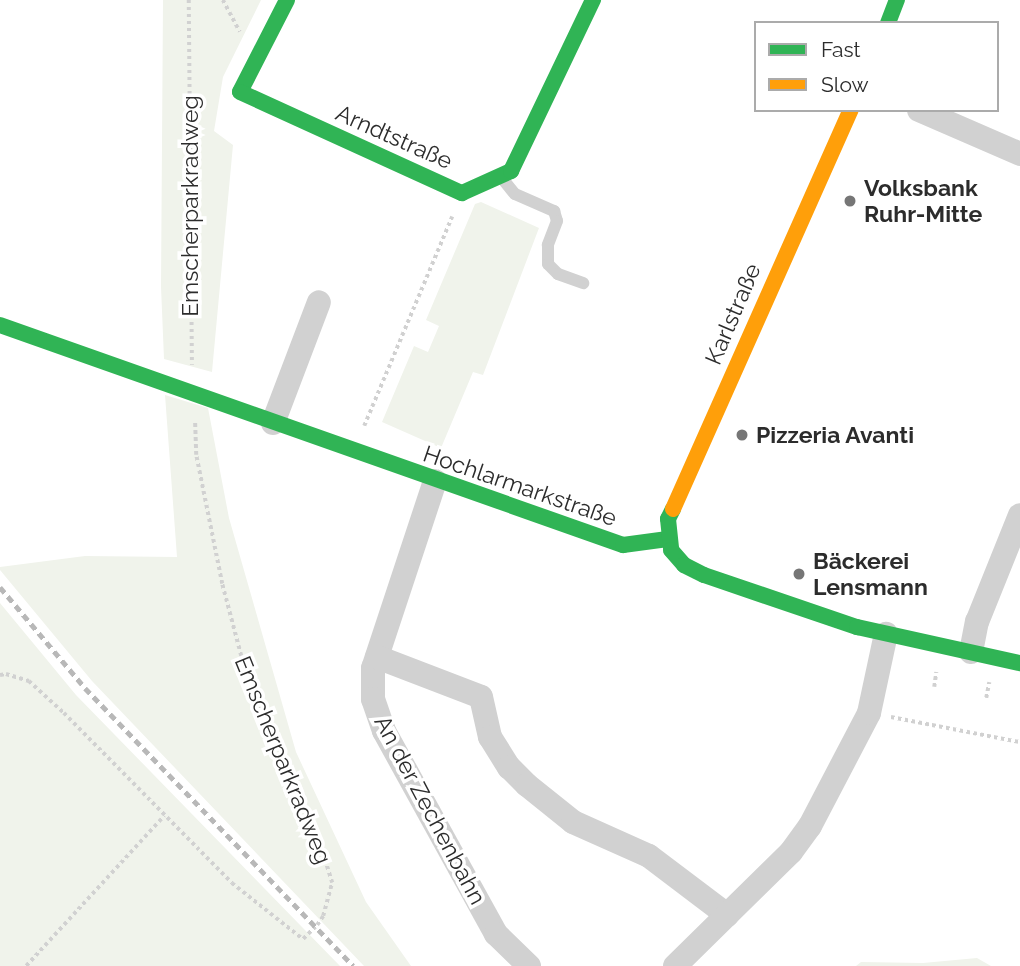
<!DOCTYPE html>
<meta charset="utf-8">
<style>
body{margin:0}
#map{position:relative;width:1020px;height:966px;overflow:hidden;background:#fff;font-family:Raleway,sans-serif}
div>[style]{position:absolute}
.green>*{inset:0;background:#f0f3eb}
.path>*{height:3.5px;margin-top:-1.75px;transform-origin:0;background:repeating-linear-gradient(90deg,#d1d1d1 0 3.5px,transparent 0 7px)}
.lane>*{height:12px;margin:-6px;padding:0 6px;transform-origin:6px;border-radius:6px;background:#d1d1d1}
.street>*{height:24px;margin:-12px;padding:0 12px;transform-origin:12px;border-radius:12px;background:#d1d1d1}
.fast>*{height:16px;margin:-8px;padding:0 8px;transform-origin:8px;border-radius:8px;background:#30b455}
.slow>*{height:16px;margin:-8px;padding:0 8px;transform-origin:8px;border-radius:8px;background:#ff9f0a}
.rail>*{height:5px;margin-top:-2.5px;transform-origin:0;background:repeating-linear-gradient(90deg,#b8b8b8 0 7px,transparent 0 12px)}
.dots>*{width:19px;height:19px;translate:-50% -50%;box-sizing:border-box;border:4px solid #fff;border-radius:50%}
span{translate:-50% -50%;white-space:nowrap;text-align:center;line-height:1.15;-webkit-text-stroke:7px #fff;paint-order:stroke}
.street-label{font-size:23px;color:#2c2c2c}
.poi-label{font-size:23px;color:#2c2c2c;font-weight:700}
.left{translate:0 -50%;text-align:left}
.legend{position:absolute;left:754px;top:21px;width:245px;height:91px;box-sizing:border-box;background:#fff;border:2px solid #ababab;margin:0;padding:9px 12px;list-style:none;font-size:21px;color:#2c2c2c}
.legend li{display:flex;align-items:center;gap:14px;height:35px}
.legend b{width:35px;border:2px solid #ababab}
</style>
<div id="map">
<div class="green">
<div style="clip-path:polygon(163px 0,261px 0,223px 77px,214px 131px,233px 145px,212px 372px,164px 359px,161px 287px)"></div>
<div style="clip-path:polygon(481px 202px,539px 228px,483px 375px,473px 372px,441px 448px,382px 422px,414px 346px,428px 352px,439px 326px,426px 320px,475px 204px)"></div>
<div style="clip-path:polygon(165px 395px,208px 408px,229px 518px,296px 752px,366px 902px,411px 966px,364px 966px,92px 681px,0 570px,0 567px,85px 556px,177px 557px)"></div>
<div style="clip-path:polygon(0 603px,76px 695px,340px 966px,0 966px)"></div>
<div style="clip-path:polygon(977px 958px,991px 966px,856px 966px,861px 962px,923px 963px)"></div>
</div>
<div class="path">
<div style="left:189px;top:0;width:365px;rotate:89.5deg"></div>
<div style="left:223px;top:0;width:36px;rotate:62deg"></div>
<div style="left:364px;top:426px;width:227px;rotate:-67.2deg"></div>
<div style="left:0;top:675px;width:6px;rotate:-9deg"></div>
<div style="left:6px;top:674px;width:24px;rotate:17deg"></div>
<div style="left:29px;top:681px;width:47px;rotate:42.4deg"></div>
<div style="left:64px;top:713px;width:239px;rotate:45.3deg"></div>
<div style="left:232px;top:883px;width:90px;rotate:38.3deg"></div>
<div style="left:303px;top:939px;width:20px;rotate:-45deg"></div>
<div style="left:317px;top:925px;width:11px;rotate:-56deg"></div>
<div style="left:323px;top:916px;width:34px;rotate:-75deg"></div>
<div style="left:332px;top:883px;width:57px;rotate:-107.5deg"></div>
<div style="left:315px;top:829px;width:81px;rotate:-117.8deg"></div>
<div style="left:277px;top:757px;width:107px;rotate:-109.6deg"></div>
<div style="left:241px;top:656px;width:74px;rotate:-104.8deg"></div>
<div style="left:222px;top:584px;width:132px;rotate:-101.4deg"></div>
<div style="left:196px;top:455px;width:33px;rotate:-92deg"></div>
<div style="left:934px;top:687px;width:15px;rotate:-82deg"></div>
<div style="left:986px;top:698px;width:16px;rotate:-79deg"></div>
<div style="left:891px;top:717px;width:131px;rotate:11deg"></div>
<div style="left:26px;top:966px;width:204px;rotate:-47.4deg"></div>
</div>
<div class="lane">
<div style="left:501px;top:177px;width:22px;rotate:51deg"></div>
<div style="left:515px;top:194px;width:43px;rotate:23.6deg"></div>
<div style="left:554px;top:211px;width:10px;rotate:73deg"></div>
<div style="left:557px;top:221px;width:26px;rotate:111deg"></div>
<div style="left:548px;top:245px;width:19px;rotate:90deg"></div>
<div style="left:548px;top:264px;width:14px;rotate:45deg"></div>
<div style="left:558px;top:274px;width:27px;rotate:20deg"></div>
</div>
<div class="street">
<div style="left:919px;top:110px;width:110px;rotate:23.5deg"></div>
<div style="left:273px;top:423px;width:129px;rotate:-69.2deg"></div>
<div style="left:435px;top:481px;width:197px;rotate:108.3deg"></div>
<div style="left:373px;top:668px;width:31px;rotate:90deg"></div>
<div style="left:373px;top:699px;width:34px;rotate:71deg"></div>
<div style="left:384px;top:731px;width:232px;rotate:61.1deg"></div>
<div style="left:496px;top:934px;width:46px;rotate:44.1deg"></div>
<div style="left:971px;top:652px;width:31px;rotate:-79deg"></div>
<div style="left:977px;top:622px;width:115px;rotate:-68.1deg"></div>
<div style="left:377px;top:657px;width:111px;rotate:21deg"></div>
<div style="left:481px;top:697px;width:41px;rotate:77.3deg"></div>
<div style="left:490px;top:737px;width:36px;rotate:58deg"></div>
<div style="left:509px;top:767px;width:25px;rotate:45deg"></div>
<div style="left:527px;top:785px;width:59px;rotate:38.8deg"></div>
<div style="left:573px;top:822px;width:83px;rotate:24.1deg"></div>
<div style="left:649px;top:856px;width:98px;rotate:37.1deg"></div>
<div style="left:675px;top:966px;width:163px;rotate:-44.5deg"></div>
<div style="left:791px;top:852px;width:32px;rotate:-54deg"></div>
<div style="left:810px;top:826px;width:127px;rotate:-62.4deg"></div>
<div style="left:869px;top:713px;width:81px;rotate:-77.9deg"></div>
</div>
<div class="fast">
<div style="left:287px;top:0;width:103px;rotate:117.1deg"></div>
<div style="left:240px;top:92px;width:244px;rotate:24.5deg"></div>
<div style="left:462px;top:193px;width:54px;rotate:-24.2deg"></div>
<div style="left:511px;top:171px;width:190px;rotate:-64.4deg"></div>
<div style="left:888px;top:23px;width:25px;rotate:-69deg"></div>
<div style="left:0;top:325px;width:661px;rotate:19.45deg"></div>
<div style="left:623px;top:545px;width:45px;rotate:-7.6deg"></div>
<div style="left:673px;top:509px;width:11px;rotate:117deg"></div>
<div style="left:668px;top:519px;width:31px;rotate:84deg"></div>
<div style="left:671px;top:550px;width:20px;rotate:49deg"></div>
<div style="left:684px;top:565px;width:22px;rotate:27deg"></div>
<div style="left:704px;top:575px;width:162px;rotate:18.8deg"></div>
<div style="left:857px;top:627px;width:167px;rotate:12.5deg"></div>
</div>
<div class="slow">
<div style="left:673px;top:509px;width:437px;rotate:-66deg"></div>
</div>
<div class="rail">
<div style="left:0;top:587px;width:132px;rotate:49.9deg"></div>
<div style="left:85px;top:688px;width:386px;rotate:46deg"></div>
</div>
<div class="dots">
<div style="left:850px;top:201px;background:#767676"></div>
<div style="left:742px;top:435px;background:#767676"></div>
<div style="left:799px;top:574px;background:#767676"></div>
</div>
<div class="street-label">
<span style="left:394px;top:137px;rotate:24deg">Arndtstraße</span>
<span style="left:190px;top:206px;rotate:-90deg">Emscherparkradweg</span>
<span style="left:733px;top:314px;rotate:-67deg">Karlstraße</span>
<span style="left:520px;top:486px;rotate:19deg">Hochlarmarkstraße</span>
<span style="left:283px;top:760px;rotate:68deg">Emscherparkradweg</span>
<span style="left:430px;top:810px;rotate:62deg">An der Zechenbahn</span>
</div>
<div class="poi-label">
<span class="left" style="left:864px;top:201px">Volksbank<br>Ruhr-Mitte</span>
<span class="left" style="left:756px;top:435px">Pizzeria Avanti</span>
<span class="left" style="left:813px;top:574px">Bäckerei<br>Lensmann</span>
</div>
<ul class="legend">
<li><b style="height:9px;background:#30b455"></b>Fast</li>
<li><b style="height:9px;background:#ff9f0a"></b>Slow</li>
</ul>
</div>
